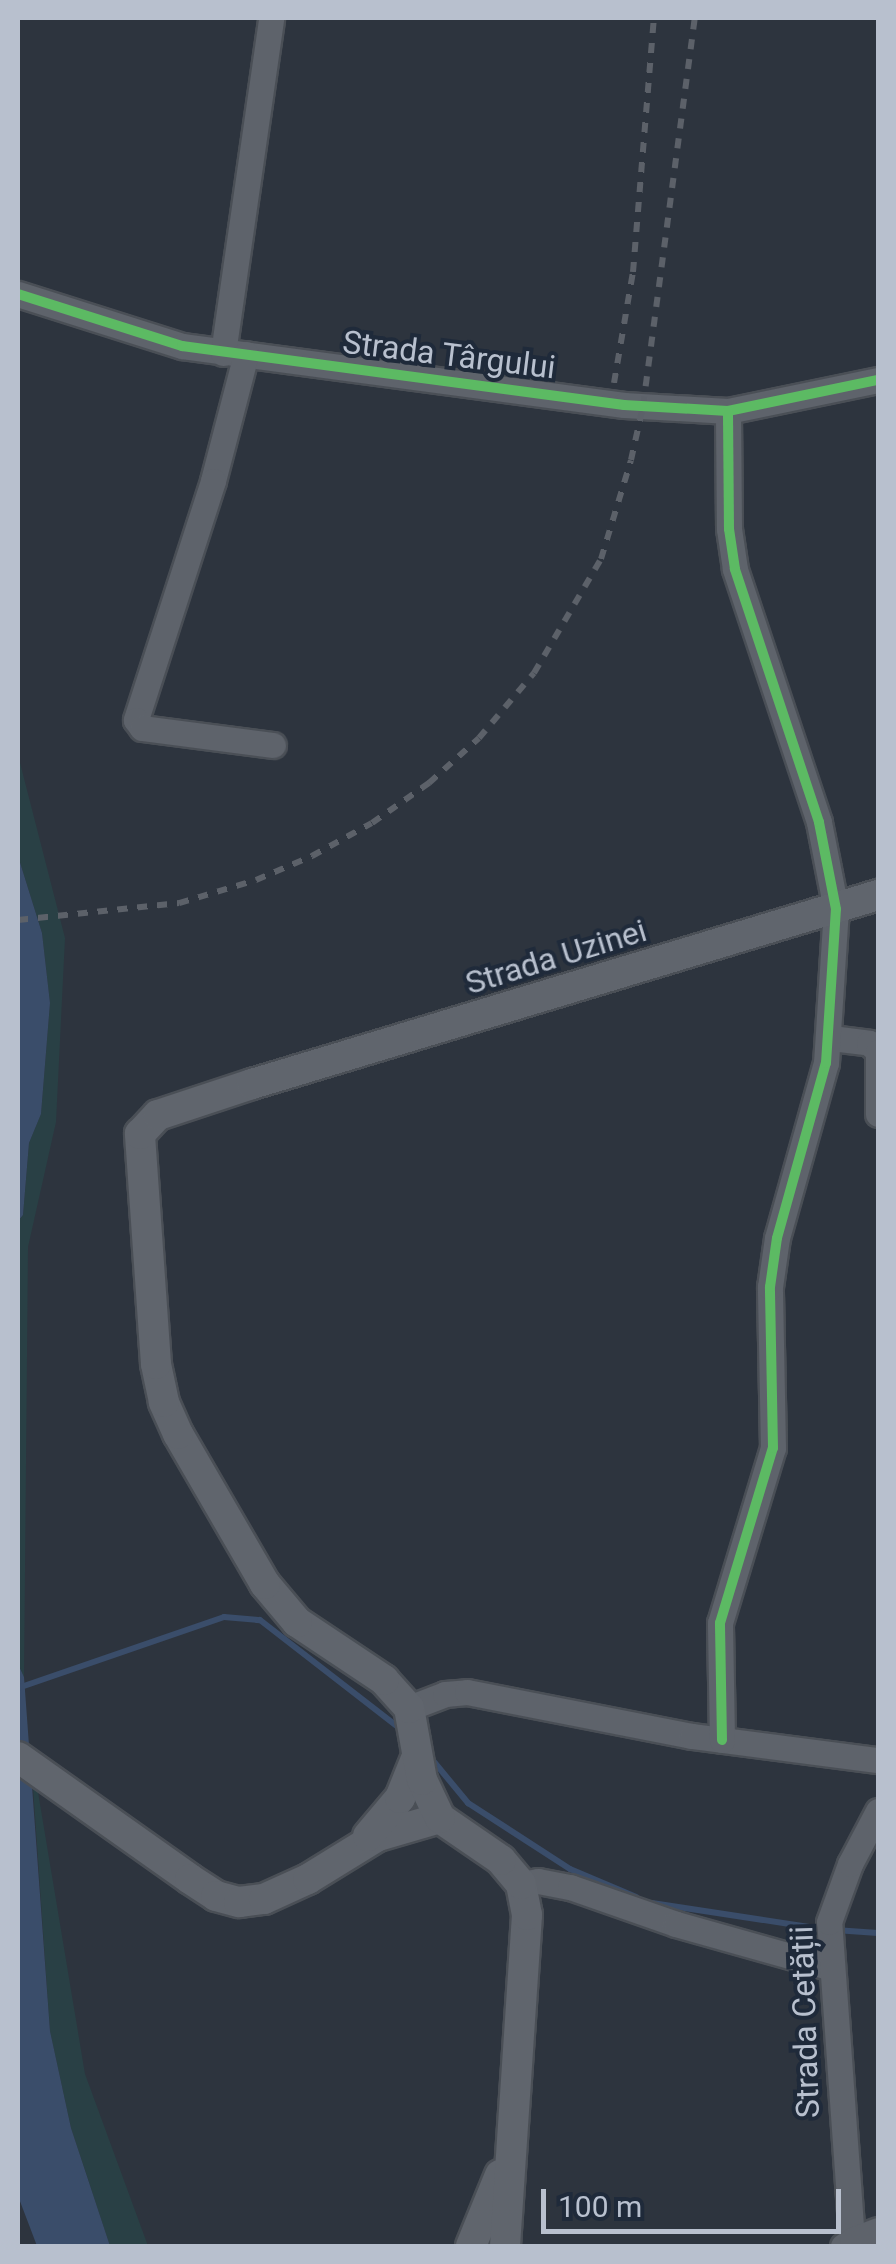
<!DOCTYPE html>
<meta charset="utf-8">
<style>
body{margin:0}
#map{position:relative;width:896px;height:2264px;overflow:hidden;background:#2d343e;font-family:Roboto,sans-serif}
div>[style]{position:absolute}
.green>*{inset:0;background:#294045}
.water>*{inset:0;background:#3a4d6a}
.stream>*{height:6px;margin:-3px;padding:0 3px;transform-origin:3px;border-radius:3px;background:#3a4d6a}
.roads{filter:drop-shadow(2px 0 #4a4f56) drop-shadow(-2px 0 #4a4f56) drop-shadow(0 2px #4a4f56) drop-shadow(0 -2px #4a4f56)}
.minor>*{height:25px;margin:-12.5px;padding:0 12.5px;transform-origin:12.5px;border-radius:12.5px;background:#5e636b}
.major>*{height:30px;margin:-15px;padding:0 15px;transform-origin:15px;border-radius:15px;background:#60656d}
.rail>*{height:6px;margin-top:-3px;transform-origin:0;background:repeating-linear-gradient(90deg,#5c6169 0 10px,transparent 0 20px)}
.cycleway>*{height:10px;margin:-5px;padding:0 5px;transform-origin:5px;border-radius:5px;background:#5cba63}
span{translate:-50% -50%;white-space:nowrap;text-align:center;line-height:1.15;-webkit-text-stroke:8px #1f2a3a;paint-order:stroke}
.street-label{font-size:32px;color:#b8c0ce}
.frame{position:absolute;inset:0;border:20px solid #b8c0ce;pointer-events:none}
.scale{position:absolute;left:541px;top:2189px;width:300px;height:45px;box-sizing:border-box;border:5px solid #b8c0ce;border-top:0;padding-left:12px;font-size:30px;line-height:35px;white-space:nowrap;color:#b8c0ce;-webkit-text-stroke:8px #1f2a3a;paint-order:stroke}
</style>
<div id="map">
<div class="green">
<div style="clip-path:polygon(18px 755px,65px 938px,56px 1122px,28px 1247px,24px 1677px,18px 1664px,18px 1221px,23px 1215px,29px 1143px,41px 1114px,50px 1003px,42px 933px,18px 856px)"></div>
<div style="clip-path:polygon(30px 1744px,85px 2074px,148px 2246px,110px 2246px,71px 2128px,50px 2031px)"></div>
</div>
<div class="water">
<div style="clip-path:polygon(18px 856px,42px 933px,50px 1003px,41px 1114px,29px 1143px,23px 1215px,18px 1221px)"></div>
<div style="clip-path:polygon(18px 1664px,24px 1677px,50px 2031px,71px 2128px,110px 2246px,37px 2246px,18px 2196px)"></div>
</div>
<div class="stream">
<div style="left:18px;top:1688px;width:218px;rotate:-19deg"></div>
<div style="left:224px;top:1617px;width:36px;rotate:5deg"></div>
<div style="left:260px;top:1620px;width:181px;rotate:37.8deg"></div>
<div style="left:430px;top:1757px;width:60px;rotate:50.4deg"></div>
<div style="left:468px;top:1803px;width:121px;rotate:32.9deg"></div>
<div style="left:570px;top:1869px;width:72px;rotate:23deg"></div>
<div style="left:652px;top:1903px;width:172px;rotate:8.7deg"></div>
<div style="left:835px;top:1930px;width:43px;rotate:4deg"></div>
</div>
<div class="roads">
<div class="minor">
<div style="left:18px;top:294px;width:172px;rotate:17.6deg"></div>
<div style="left:182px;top:346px;width:446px;rotate:7.6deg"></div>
<div style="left:624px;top:405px;width:104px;rotate:3.3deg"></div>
<div style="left:728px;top:411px;width:153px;rotate:-11.7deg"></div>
<div style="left:223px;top:353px;width:338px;rotate:-81.8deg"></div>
<div style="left:246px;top:354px;width:131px;rotate:104.6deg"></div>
<div style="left:213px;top:481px;width:251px;rotate:107.9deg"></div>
<div style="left:136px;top:720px;width:10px;rotate:53deg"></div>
<div style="left:142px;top:728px;width:132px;rotate:7.4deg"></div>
<div style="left:831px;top:1038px;width:38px;rotate:7deg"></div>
<div style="left:869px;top:1043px;width:12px;rotate:42deg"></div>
<div style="left:878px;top:1052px;width:62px;rotate:90deg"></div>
<div style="left:409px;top:1708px;width:39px;rotate:-21deg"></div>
<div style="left:445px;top:1694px;width:22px;rotate:-5deg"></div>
<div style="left:467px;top:1692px;width:229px;rotate:11.1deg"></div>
<div style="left:692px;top:1736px;width:188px;rotate:7.4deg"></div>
<div style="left:722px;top:1740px;width:117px;rotate:-91deg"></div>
<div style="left:720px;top:1623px;width:183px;rotate:-73.2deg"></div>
<div style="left:773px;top:1448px;width:161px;rotate:-91.1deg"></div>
<div style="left:770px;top:1287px;width:49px;rotate:-81.9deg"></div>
<div style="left:777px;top:1238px;width:182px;rotate:-74.4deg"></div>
<div style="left:826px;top:1063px;width:154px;rotate:-86.3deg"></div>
<div style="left:836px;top:909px;width:89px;rotate:-101.1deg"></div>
<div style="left:819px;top:822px;width:267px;rotate:-108.4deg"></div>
<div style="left:735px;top:569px;width:40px;rotate:-98.5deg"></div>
<div style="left:729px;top:529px;width:118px;rotate:-90.5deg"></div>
<div style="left:521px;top:1884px;width:17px;rotate:-10deg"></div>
<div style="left:538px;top:1881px;width:33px;rotate:11deg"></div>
<div style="left:570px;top:1887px;width:112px;rotate:19.2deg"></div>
<div style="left:676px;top:1924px;width:159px;rotate:15.7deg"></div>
<div style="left:843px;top:2246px;width:11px;rotate:-34deg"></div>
<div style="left:852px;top:2240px;width:319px;rotate:-94.1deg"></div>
<div style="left:829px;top:1922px;width:62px;rotate:-70.1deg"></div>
<div style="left:850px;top:1864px;width:60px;rotate:-62.2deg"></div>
<div style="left:853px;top:2246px;width:6px;rotate:-99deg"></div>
<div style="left:852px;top:2240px;width:28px;rotate:-21deg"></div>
</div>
<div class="major">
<div style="left:18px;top:1757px;width:211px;rotate:35.3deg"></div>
<div style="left:190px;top:1879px;width:31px;rotate:33deg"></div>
<div style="left:216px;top:1896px;width:24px;rotate:15deg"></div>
<div style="left:239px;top:1902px;width:25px;rotate:-7deg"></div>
<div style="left:264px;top:1899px;width:48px;rotate:-24.4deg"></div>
<div style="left:308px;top:1879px;width:82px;rotate:-31.6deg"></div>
<div style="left:378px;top:1836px;width:65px;rotate:-16.2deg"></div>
<div style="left:368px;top:1836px;width:50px;rotate:-49.9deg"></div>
<div style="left:400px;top:1798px;width:45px;rotate:-68deg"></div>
<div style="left:471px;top:2246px;width:77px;rotate:-67.8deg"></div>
<div style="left:505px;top:2246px;width:332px;rotate:-86.2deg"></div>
<div style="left:527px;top:1915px;width:32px;rotate:-101deg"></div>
<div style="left:521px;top:1884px;width:31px;rotate:-130deg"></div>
<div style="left:501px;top:1860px;width:74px;rotate:-145.5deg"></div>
<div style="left:440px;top:1818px;width:42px;rotate:-115.3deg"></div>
<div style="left:422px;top:1780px;width:73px;rotate:-100.2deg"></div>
<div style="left:409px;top:1708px;width:38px;rotate:-132deg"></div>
<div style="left:384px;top:1680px;width:105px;rotate:-146.3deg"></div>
<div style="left:297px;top:1622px;width:50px;rotate:-130.1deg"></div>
<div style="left:265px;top:1584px;width:173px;rotate:-120.1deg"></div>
<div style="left:178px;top:1434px;width:35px;rotate:-114deg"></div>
<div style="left:164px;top:1402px;width:39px;rotate:-102deg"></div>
<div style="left:156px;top:1364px;width:231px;rotate:-94deg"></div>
<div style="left:140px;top:1134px;width:26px;rotate:-47deg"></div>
<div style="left:158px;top:1115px;width:99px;rotate:-18.3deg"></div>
<div style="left:252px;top:1084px;width:654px;rotate:-16.8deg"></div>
</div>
</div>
<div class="rail">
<div style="left:614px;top:383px;width:113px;rotate:-80.3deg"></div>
<div style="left:633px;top:272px;width:255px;rotate:-85.3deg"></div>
<div style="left:18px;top:920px;width:162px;rotate:-6deg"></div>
<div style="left:179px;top:903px;width:80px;rotate:-16.6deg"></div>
<div style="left:256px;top:880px;width:61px;rotate:-23.2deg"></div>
<div style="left:312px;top:856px;width:68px;rotate:-28.8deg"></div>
<div style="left:372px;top:823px;width:70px;rotate:-35.1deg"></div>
<div style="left:429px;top:783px;width:67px;rotate:-42deg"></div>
<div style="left:479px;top:738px;width:85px;rotate:-49.8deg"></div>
<div style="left:534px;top:673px;width:132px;rotate:-59.6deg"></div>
<div style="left:601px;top:559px;width:103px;rotate:-73.1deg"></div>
<div style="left:631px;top:460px;width:55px;rotate:-77.5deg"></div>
<div style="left:643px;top:406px;width:391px;rotate:-82.4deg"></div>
</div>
<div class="cycleway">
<div style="left:18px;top:294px;width:172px;rotate:17.6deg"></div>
<div style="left:182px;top:346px;width:446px;rotate:7.6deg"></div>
<div style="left:624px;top:405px;width:104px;rotate:3.3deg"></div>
<div style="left:728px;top:411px;width:153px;rotate:-11.7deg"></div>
<div style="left:722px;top:1740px;width:117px;rotate:-91deg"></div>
<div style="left:720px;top:1623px;width:183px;rotate:-73.2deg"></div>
<div style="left:773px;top:1448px;width:161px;rotate:-91.1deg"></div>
<div style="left:770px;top:1287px;width:49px;rotate:-81.9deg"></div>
<div style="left:777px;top:1238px;width:182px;rotate:-74.4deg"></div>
<div style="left:826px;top:1063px;width:154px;rotate:-86.3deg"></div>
<div style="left:836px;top:909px;width:89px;rotate:-101.1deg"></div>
<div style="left:819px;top:822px;width:267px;rotate:-108.4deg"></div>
<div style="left:735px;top:569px;width:40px;rotate:-98.5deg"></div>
<div style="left:729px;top:529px;width:118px;rotate:-90.5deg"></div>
</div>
<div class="street-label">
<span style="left:449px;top:355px;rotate:7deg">Strada Târgului</span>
<span style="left:556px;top:957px;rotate:-17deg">Strada Uzinei</span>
<span style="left:805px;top:2022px;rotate:-92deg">Strada Cetății</span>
</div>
<div class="frame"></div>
<div class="scale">100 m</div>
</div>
